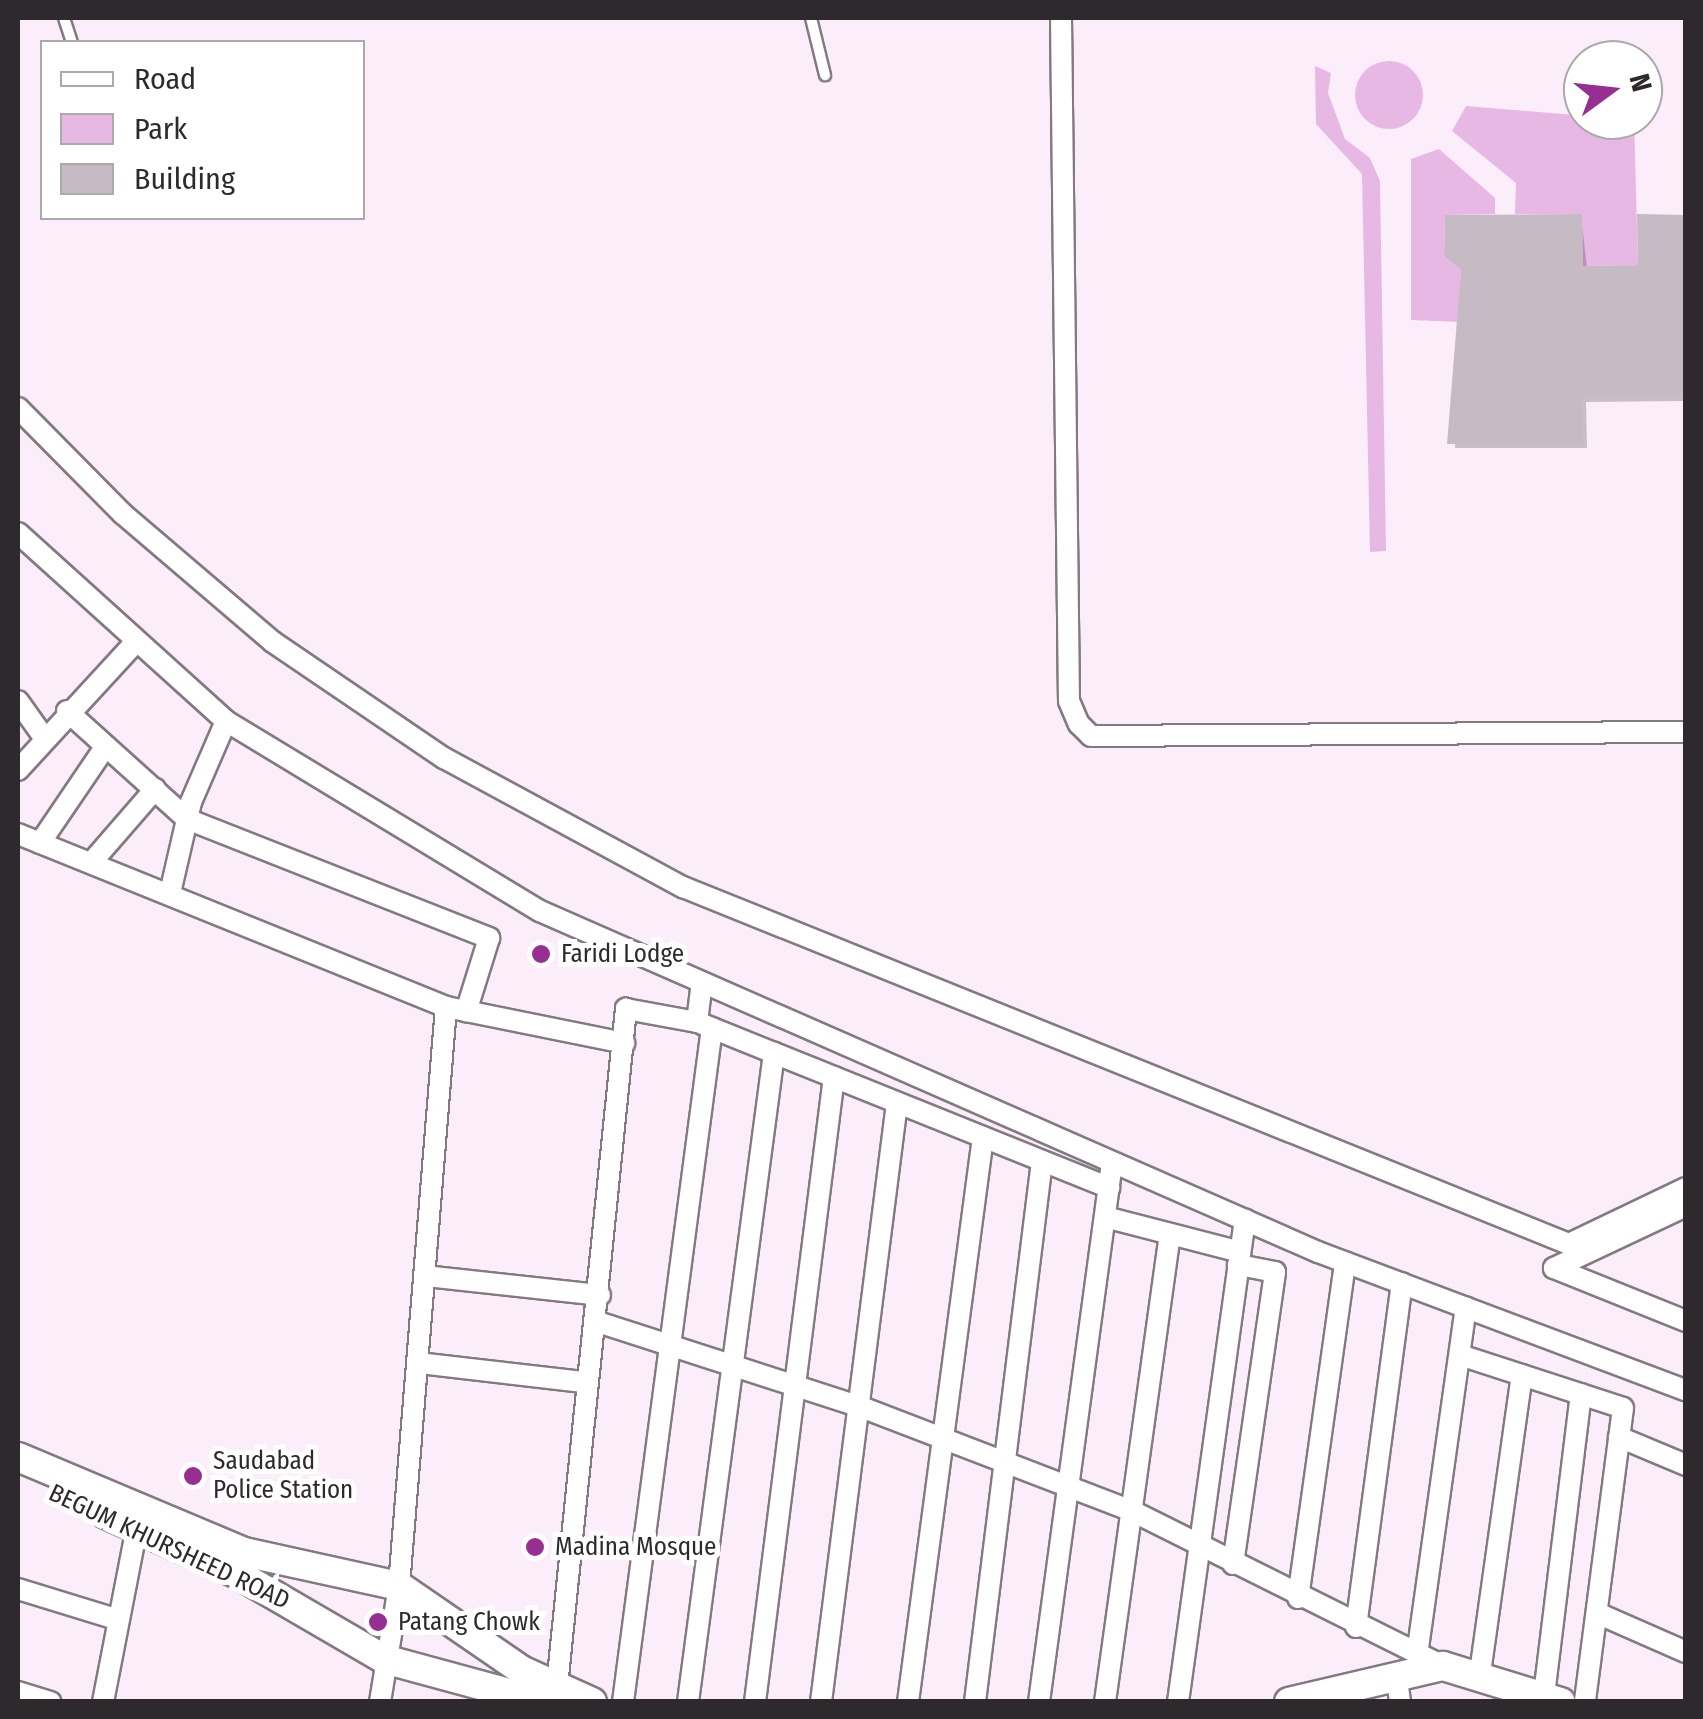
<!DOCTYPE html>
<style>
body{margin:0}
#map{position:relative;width:1703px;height:1719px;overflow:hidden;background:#fbeefa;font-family:"Fira Sans Condensed",sans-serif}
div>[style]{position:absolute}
.green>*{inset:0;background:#e7b8e3}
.round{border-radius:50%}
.shadow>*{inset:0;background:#0003}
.building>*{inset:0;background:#c6bac4}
.roads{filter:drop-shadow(2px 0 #847983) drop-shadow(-2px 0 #847983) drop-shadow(0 2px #847983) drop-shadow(0 -2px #847983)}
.lane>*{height:10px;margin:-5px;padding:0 5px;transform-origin:5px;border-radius:5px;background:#fff}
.street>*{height:20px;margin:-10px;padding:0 10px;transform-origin:10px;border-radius:10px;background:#fff}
.secondary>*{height:28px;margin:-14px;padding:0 14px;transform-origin:14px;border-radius:14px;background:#fff}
.dots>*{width:28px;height:28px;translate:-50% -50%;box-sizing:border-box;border:5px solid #fff;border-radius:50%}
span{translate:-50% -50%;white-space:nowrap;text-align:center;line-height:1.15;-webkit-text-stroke:10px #fff;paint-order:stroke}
.poi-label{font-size:25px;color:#2e292d}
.left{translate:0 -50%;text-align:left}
.street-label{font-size:25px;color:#2e292d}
.frame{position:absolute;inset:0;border:20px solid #2e292d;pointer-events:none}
.legend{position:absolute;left:40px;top:40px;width:325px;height:180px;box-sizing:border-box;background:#fff;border:2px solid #aba9ab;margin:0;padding:12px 18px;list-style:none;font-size:30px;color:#2e292d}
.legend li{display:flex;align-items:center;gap:20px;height:50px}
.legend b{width:50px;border:2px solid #aba9ab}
.north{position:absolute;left:1563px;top:40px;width:100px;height:100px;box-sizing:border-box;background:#fff;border:2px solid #aba9ab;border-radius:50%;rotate:75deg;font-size:28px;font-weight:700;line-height:40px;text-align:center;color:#2e292d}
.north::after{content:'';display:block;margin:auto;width:35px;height:45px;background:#972f93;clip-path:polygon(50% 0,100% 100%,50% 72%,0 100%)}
</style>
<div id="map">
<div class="green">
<div class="round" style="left:1355px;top:61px;width:68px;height:68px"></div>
<div style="clip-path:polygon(1315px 66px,1331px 73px,1328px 93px,1345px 139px,1370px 158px,1380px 181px,1386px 551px,1370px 552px,1362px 174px,1316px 124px)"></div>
<div style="clip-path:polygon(1466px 106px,1634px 120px,1638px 265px,1583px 266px,1582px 214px,1515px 214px,1516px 183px,1452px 131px)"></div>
<div style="clip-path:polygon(1439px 149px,1495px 198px,1495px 214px,1445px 215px,1444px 256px,1461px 270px,1459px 322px,1411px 320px,1411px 159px)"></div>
</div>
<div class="shadow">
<div style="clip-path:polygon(1581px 216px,1587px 268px,1640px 267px,1686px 218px,1686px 401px,1586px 402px,1587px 448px,1455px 448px,1464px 270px)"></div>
</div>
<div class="building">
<div style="clip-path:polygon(1582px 214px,1583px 266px,1638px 265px,1637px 214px,1686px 215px,1686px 396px,1582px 397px,1583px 444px,1447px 444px,1461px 270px,1444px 256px,1445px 215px)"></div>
</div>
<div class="roads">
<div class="lane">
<div style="left:64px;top:18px;width:25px;rotate:72deg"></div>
<div style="left:811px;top:18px;width:59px;rotate:76.2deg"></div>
</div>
<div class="street">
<div style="left:1061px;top:18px;width:683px;rotate:89.33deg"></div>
<div style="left:1069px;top:701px;width:25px;rotate:67deg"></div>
<div style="left:1079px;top:724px;width:17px;rotate:45deg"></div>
<div style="left:1091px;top:736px;width:595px;rotate:-0.39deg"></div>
<div style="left:18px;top:408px;width:149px;rotate:45.3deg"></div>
<div style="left:123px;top:514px;width:197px;rotate:40.5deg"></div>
<div style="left:273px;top:642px;width:207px;rotate:34.2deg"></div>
<div style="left:444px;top:758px;width:272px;rotate:28.4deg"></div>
<div style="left:683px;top:887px;width:955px;rotate:21.95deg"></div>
<div style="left:1569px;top:1244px;width:130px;rotate:-25.6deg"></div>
<div style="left:18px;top:533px;width:280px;rotate:42.1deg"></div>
<div style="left:226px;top:721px;width:367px;rotate:31.2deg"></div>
<div style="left:540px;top:911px;width:849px;rotate:23.67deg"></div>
<div style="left:1318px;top:1252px;width:393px;rotate:20.6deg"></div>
<div style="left:18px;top:701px;width:43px;rotate:54.5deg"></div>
<div style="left:67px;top:711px;width:161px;rotate:42deg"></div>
<div style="left:187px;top:819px;width:325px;rotate:21.5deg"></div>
<div style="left:489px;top:938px;width:77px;rotate:107.3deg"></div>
<div style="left:18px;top:770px;width:170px;rotate:-47.4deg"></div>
<div style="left:18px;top:834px;width:462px;rotate:22deg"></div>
<div style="left:446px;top:1007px;width:182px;rotate:11.4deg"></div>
<div style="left:40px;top:843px;width:117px;rotate:-55.8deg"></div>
<div style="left:91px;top:863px;width:98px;rotate:-49.1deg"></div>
<div style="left:170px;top:893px;width:93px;rotate:-77deg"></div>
<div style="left:191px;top:802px;width:88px;rotate:-66.6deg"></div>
<div style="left:702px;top:1024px;width:439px;rotate:21.9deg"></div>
<div style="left:1686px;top:1206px;width:146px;rotate:154.8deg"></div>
<div style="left:1554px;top:1268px;width:142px;rotate:21.9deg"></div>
<div style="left:1105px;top:1217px;width:139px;rotate:14.5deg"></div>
<div style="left:425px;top:1276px;width:176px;rotate:6.2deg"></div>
<div style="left:598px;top:1322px;width:276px;rotate:17.9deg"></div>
<div style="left:861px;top:1407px;width:290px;rotate:21deg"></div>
<div style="left:1132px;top:1511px;width:347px;rotate:26.5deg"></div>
<div style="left:1460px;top:1355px;width:171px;rotate:18deg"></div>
<div style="left:1623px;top:1408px;width:296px;rotate:97.4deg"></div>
<div style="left:419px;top:1363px;width:166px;rotate:6.6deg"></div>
<div style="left:1619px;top:1437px;width:73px;rotate:22.7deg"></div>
<div style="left:1233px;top:1564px;width:295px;rotate:-81.8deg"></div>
<div style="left:1275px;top:1272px;width:38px;rotate:-169deg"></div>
<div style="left:18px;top:1589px;width:98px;rotate:17.1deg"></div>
<div style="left:1298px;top:1598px;width:339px;rotate:-82deg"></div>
<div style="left:1597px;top:1613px;width:97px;rotate:23.7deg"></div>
<div style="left:1356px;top:1627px;width:347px;rotate:-82.4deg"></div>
<div style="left:1417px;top:1655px;width:351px;rotate:-82deg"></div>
<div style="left:1480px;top:1673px;width:301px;rotate:-82deg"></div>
<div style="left:557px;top:1686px;width:681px;rotate:-84.18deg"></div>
<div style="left:626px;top:1009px;width:72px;rotate:10.4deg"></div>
<div style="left:697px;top:1022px;width:35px;rotate:-83deg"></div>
<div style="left:1398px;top:1687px;width:15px;rotate:82deg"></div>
<div style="left:18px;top:1692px;width:34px;rotate:17deg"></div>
<div style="left:1544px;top:1695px;width:303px;rotate:-83deg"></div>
<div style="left:103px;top:1702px;width:178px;rotate:-79deg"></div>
<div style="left:380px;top:1702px;width:118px;rotate:-80.7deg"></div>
<div style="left:399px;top:1586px;width:581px;rotate:-85.36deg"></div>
<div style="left:623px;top:1702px;width:680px;rotate:-82.48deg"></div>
<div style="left:688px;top:1702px;width:655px;rotate:-82.45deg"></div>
<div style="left:755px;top:1702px;width:630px;rotate:-82.8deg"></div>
<div style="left:821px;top:1702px;width:604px;rotate:-82.77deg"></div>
<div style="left:908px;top:1702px;width:570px;rotate:-82.44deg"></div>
<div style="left:975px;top:1702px;width:545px;rotate:-82.94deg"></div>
<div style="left:1039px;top:1702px;width:544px;rotate:-82.29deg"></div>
<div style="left:1105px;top:1702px;width:472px;rotate:-82.1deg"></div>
<div style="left:1178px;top:1702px;width:487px;rotate:-82.1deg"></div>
</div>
<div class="secondary">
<div style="left:18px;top:1457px;width:245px;rotate:22.8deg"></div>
<div style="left:244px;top:1552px;width:159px;rotate:12.4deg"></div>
<div style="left:399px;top:1586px;width:148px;rotate:34.5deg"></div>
<div style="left:521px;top:1670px;width:78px;rotate:24.3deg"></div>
<div style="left:106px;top:1514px;width:145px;rotate:24.4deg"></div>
<div style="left:238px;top:1574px;width:169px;rotate:30.2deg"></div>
<div style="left:384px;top:1659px;width:164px;rotate:15.2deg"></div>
<div style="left:1289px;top:1702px;width:158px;rotate:-13.2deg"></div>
<div style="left:1443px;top:1666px;width:123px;rotate:17deg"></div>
</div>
</div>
<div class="dots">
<div style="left:541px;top:954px;background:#972f93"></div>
<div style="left:193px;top:1476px;background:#972f93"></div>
<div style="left:535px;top:1547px;background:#972f93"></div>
<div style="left:378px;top:1622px;background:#972f93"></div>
</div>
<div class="poi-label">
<span class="left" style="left:561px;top:954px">Faridi Lodge</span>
<span class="left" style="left:213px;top:1476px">Saudabad<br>Police Station</span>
<span class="left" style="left:555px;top:1547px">Madina Mosque</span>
<span class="left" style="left:398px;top:1622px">Patang Chowk</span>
</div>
<div class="street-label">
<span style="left:169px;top:1547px;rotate:25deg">BEGUM KHURSHEED ROAD</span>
</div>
<div class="frame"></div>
<ul class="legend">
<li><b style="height:12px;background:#fff"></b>Road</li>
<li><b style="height:28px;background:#e7b8e3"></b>Park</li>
<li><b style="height:28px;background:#c6bac4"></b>Building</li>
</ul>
<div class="north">N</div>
</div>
